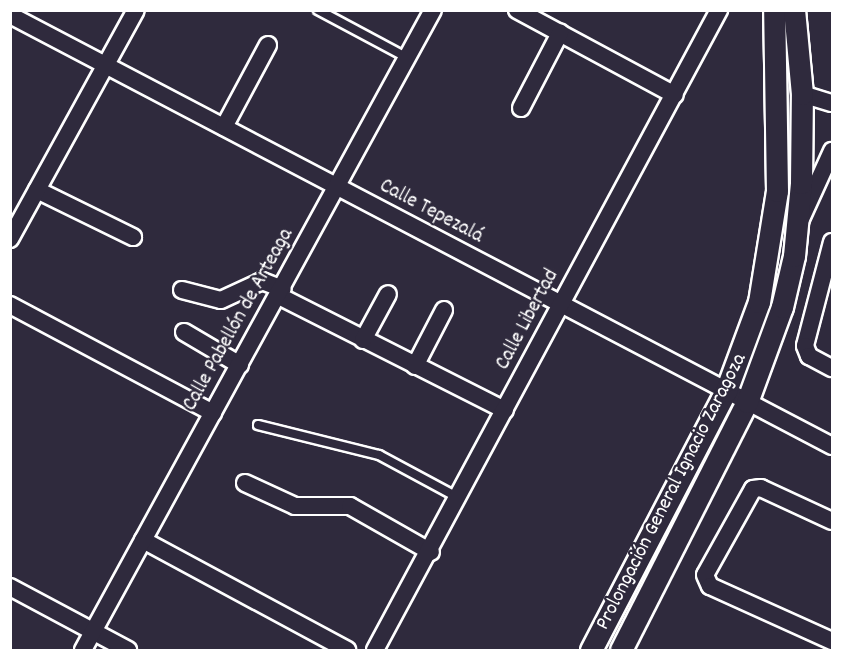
<!DOCTYPE html>
<meta charset="utf-8">
<style>
body{margin:0}
#map{position:relative;width:843px;height:661px;overflow:hidden;background:#2f2a3d;font-family:Dekko,sans-serif}
div>[style]{position:absolute}
.roads{filter:drop-shadow(2px 0 #fff) drop-shadow(-2px 0 #fff) drop-shadow(0 2px #fff) drop-shadow(0 -2px #fff)}
.service>*{height:8px;margin:-4px;padding:0 4px;transform-origin:4px;border-radius:4px;background:#2f2a3d}
.minor>*{height:16px;margin:-8px;padding:0 8px;transform-origin:8px;border-radius:8px;background:#2f2a3d}
.tertiary>*{height:21px;margin:-10.5px;padding:0 10.5px;transform-origin:10.5px;border-radius:10.5px;background:#2f2a3d}
span{translate:-50% -50%;white-space:nowrap;text-align:center;line-height:1.15;-webkit-text-stroke:4.5px #2f2a3d;paint-order:stroke}
.street-label{font-size:21px;color:#fff}
.frame{position:absolute;inset:0;border:12px solid #fff;pointer-events:none}
</style>
<div id="map">
<div class="roads">
<div class="service">
<div style="left:318px;top:10px;width:102px;rotate:28.1deg"></div>
<div style="left:258px;top:425px;width:125px;rotate:13.9deg"></div>
<div style="left:379px;top:455px;width:91px;rotate:28.3deg"></div>
</div>
<div class="minor">
<div style="left:517px;top:10px;width:179px;rotate:28.3deg"></div>
<div style="left:10px;top:15px;width:928px;rotate:27.67deg"></div>
<div style="left:802px;top:94px;width:31px;rotate:17deg"></div>
<div style="left:521px;top:108px;width:85px;rotate:-62.5deg"></div>
<div style="left:224px;top:127px;width:93px;rotate:-61.8deg"></div>
<div style="left:37px;top:190px;width:107px;rotate:26.1deg"></div>
<div style="left:801px;top:219px;width:75px;rotate:-65.5deg"></div>
<div style="left:10px;top:239px;width:261px;rotate:-61.2deg"></div>
<div style="left:832px;top:242px;width:107px;rotate:104.6deg"></div>
<div style="left:805px;top:346px;width:11px;rotate:68deg"></div>
<div style="left:809px;top:356px;width:26px;rotate:28deg"></div>
<div style="left:182px;top:290px;width:40px;rotate:14.4deg"></div>
<div style="left:221px;top:300px;width:45px;rotate:-24.9deg"></div>
<div style="left:262px;top:281px;width:22px;rotate:21deg"></div>
<div style="left:279px;top:296px;width:253px;rotate:26.8deg"></div>
<div style="left:10px;top:305px;width:230px;rotate:28deg"></div>
<div style="left:184px;top:332px;width:65px;rotate:30.5deg"></div>
<div style="left:363px;top:340px;width:52px;rotate:-61.5deg"></div>
<div style="left:415px;top:366px;width:63px;rotate:-62.6deg"></div>
<div style="left:245px;top:483px;width:55px;rotate:24.7deg"></div>
<div style="left:295px;top:506px;width:55px"></div>
<div style="left:350px;top:506px;width:93px;rotate:29.6deg"></div>
<div style="left:832px;top:521px;width:78px;rotate:-155.1deg"></div>
<div style="left:761px;top:488px;width:8px;rotate:173deg"></div>
<div style="left:753px;top:489px;width:98px;rotate:119.2deg"></div>
<div style="left:705px;top:575px;width:12px;rotate:66deg"></div>
<div style="left:710px;top:586px;width:134px;rotate:24.3deg"></div>
<div style="left:143px;top:540px;width:232px;rotate:28.3deg"></div>
<div style="left:10px;top:587px;width:134px;rotate:28.1deg"></div>
<div style="left:83px;top:650px;width:729px;rotate:-61.33deg"></div>
<div style="left:375px;top:650px;width:727px;rotate:-61.74deg"></div>
</div>
<div class="tertiary">
<div style="left:591px;top:650px;width:292px;rotate:-62.5deg"></div>
<div style="left:726px;top:391px;width:95px;rotate:-69.7deg"></div>
<div style="left:759px;top:302px;width:112px;rotate:-80.8deg"></div>
<div style="left:777px;top:191px;width:181px;rotate:-90.9deg"></div>
<div style="left:621px;top:650px;width:278px;rotate:-63.1deg"></div>
<div style="left:747px;top:402px;width:101px;rotate:-69.8deg"></div>
<div style="left:782px;top:307px;width:52px;rotate:-76.8deg"></div>
<div style="left:794px;top:256px;width:73px;rotate:-84.5deg"></div>
<div style="left:801px;top:183px;width:89px;rotate:-89.4deg"></div>
<div style="left:802px;top:94px;width:84px;rotate:-95.4deg"></div>
</div>
</div>
<div class="street-label">
<span style="left:431px;top:212px;rotate:28deg">Calle Tepezalá</span>
<span style="left:239px;top:320px;rotate:-61deg">Calle Pabellón de Arteaga</span>
<span style="left:528px;top:320px;rotate:-62deg">Calle Libertad</span>
<span style="left:672px;top:492px;rotate:-63deg">Prolongación General Ignacio Zaragoza</span>
</div>
<div class="frame"></div>
</div>
